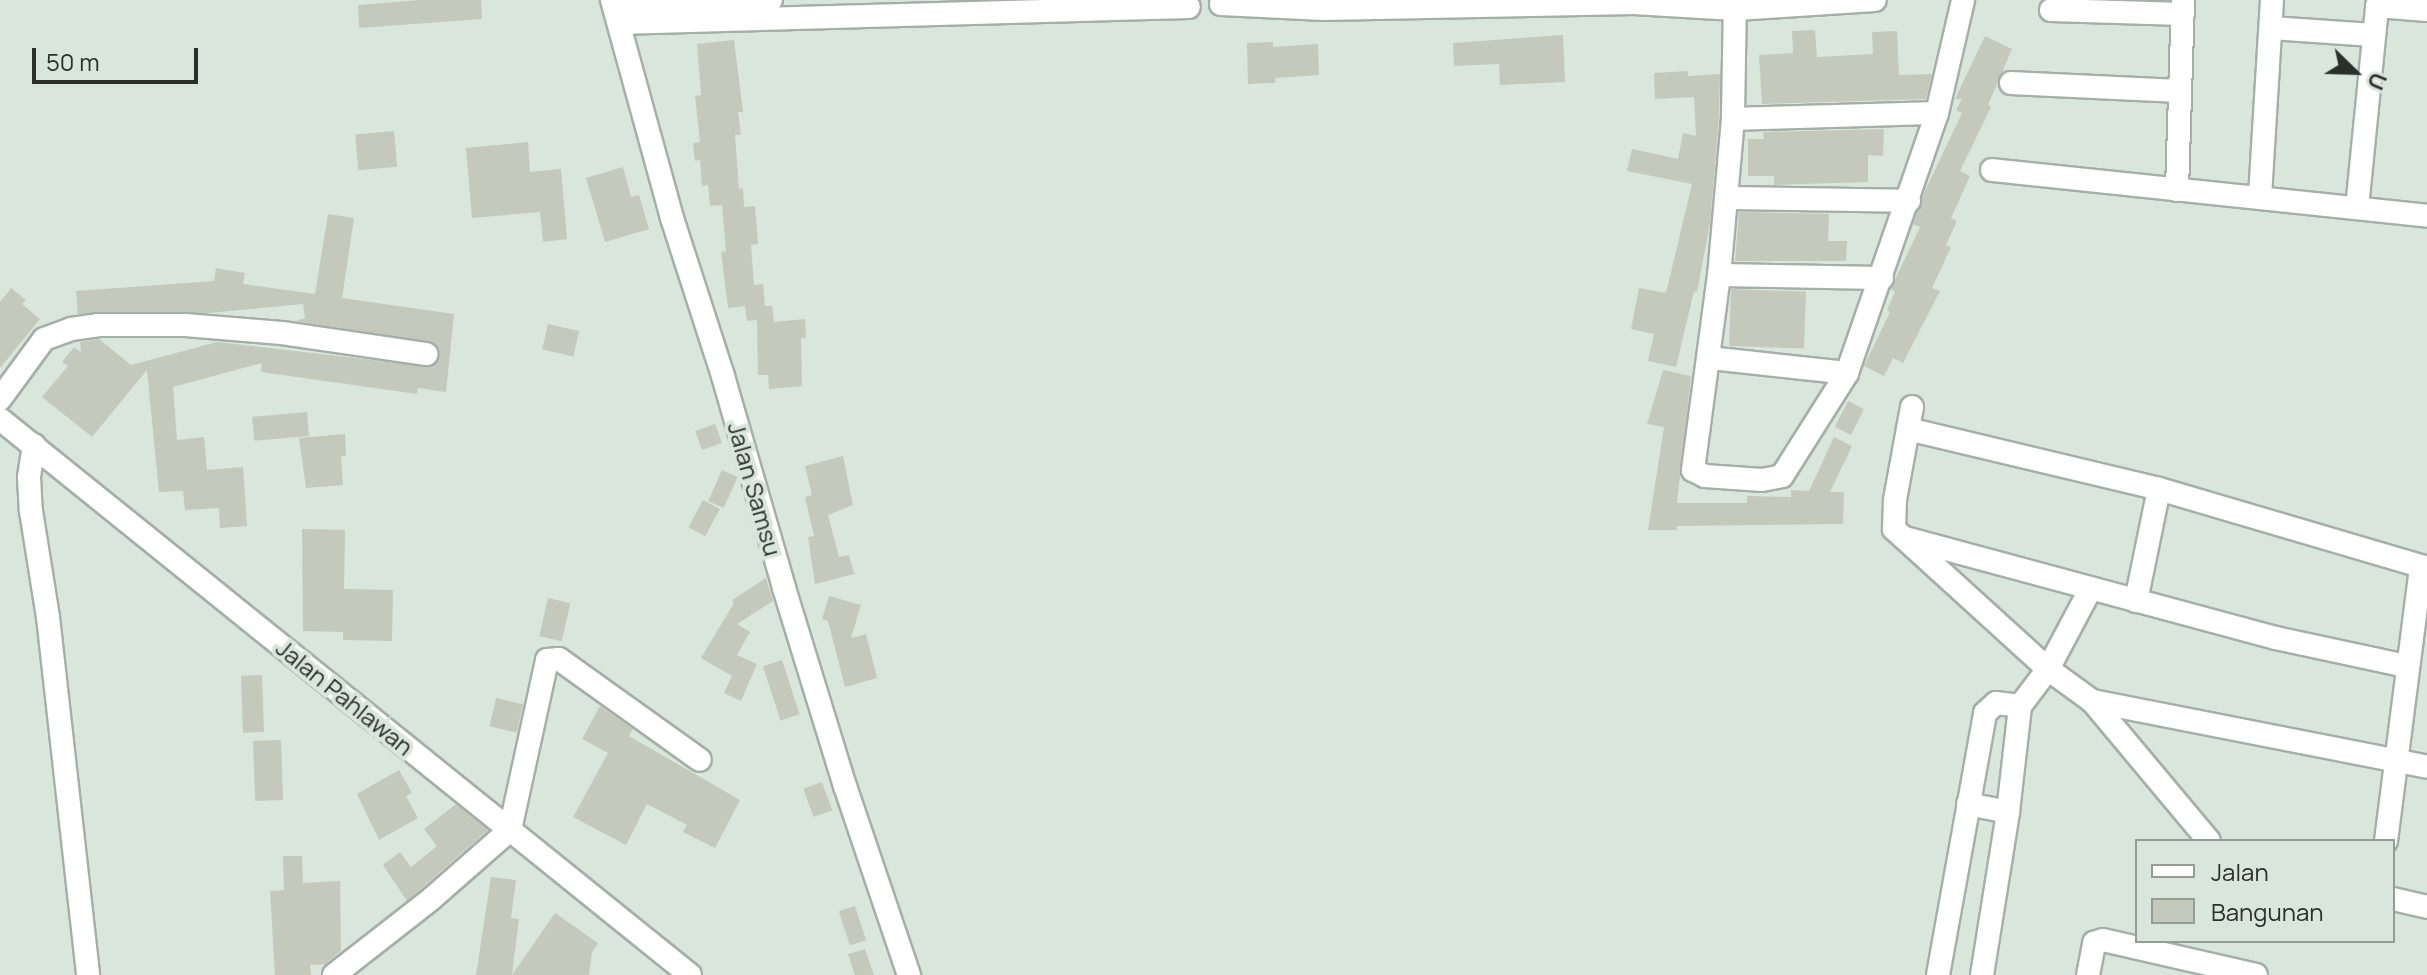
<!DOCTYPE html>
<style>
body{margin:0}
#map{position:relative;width:2427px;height:975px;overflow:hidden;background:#d9e6dc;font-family:Manrope,sans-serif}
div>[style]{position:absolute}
.building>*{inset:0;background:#c4c9bc;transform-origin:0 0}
.roads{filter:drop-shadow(2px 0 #a4b0a7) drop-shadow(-2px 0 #a4b0a7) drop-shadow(0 2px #a4b0a7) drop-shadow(0 -2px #a4b0a7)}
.minor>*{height:22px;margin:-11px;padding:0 11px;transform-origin:11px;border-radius:11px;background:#fff}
span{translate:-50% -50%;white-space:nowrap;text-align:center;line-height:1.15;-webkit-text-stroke:8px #d9e6dc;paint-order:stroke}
.street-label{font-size:24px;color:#2a2f2b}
.legend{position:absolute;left:2135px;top:839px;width:260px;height:104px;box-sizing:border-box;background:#d9e6dc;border:2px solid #939d95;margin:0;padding:10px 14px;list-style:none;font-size:24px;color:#2a2f2b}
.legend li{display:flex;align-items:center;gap:16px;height:40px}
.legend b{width:40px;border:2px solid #939d95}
.north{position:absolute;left:2315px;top:32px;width:80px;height:80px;-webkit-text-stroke:6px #d9e6dc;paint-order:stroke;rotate:113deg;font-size:22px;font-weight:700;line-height:32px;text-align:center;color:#2a2f2b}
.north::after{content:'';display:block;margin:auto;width:28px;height:36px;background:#2a2f2b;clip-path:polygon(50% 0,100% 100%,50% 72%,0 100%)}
.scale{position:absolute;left:32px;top:48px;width:166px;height:36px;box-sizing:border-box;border:4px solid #2a2f2b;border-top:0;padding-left:10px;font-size:24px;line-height:28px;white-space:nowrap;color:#2a2f2b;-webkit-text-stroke:6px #d9e6dc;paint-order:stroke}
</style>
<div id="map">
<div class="building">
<div style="clip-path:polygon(420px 0,481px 0,482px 19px,359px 28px,358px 5px)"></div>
<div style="clip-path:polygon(1815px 30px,1817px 57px,1873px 54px,1872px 32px,1897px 31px,1899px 75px,1932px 74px,1926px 99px,1762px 104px,1759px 55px,1793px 53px,1792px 31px)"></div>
<div style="clip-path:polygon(1563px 35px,1565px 82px,1500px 85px,1499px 64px,1454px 66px,1453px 43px)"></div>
<div style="clip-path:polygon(1985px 36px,2012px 49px,1988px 105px,1991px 107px,1960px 171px,1970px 176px,1951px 218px,1957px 221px,1946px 245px,1951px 247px,1932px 288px,1940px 291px,1903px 363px,1893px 358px,1884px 376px,1864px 366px,1890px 312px,1887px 310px,1895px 292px,1891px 288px,1920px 227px,1913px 224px,1923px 195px,1962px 113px,1956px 110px,1962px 99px,1955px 99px)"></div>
<div style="clip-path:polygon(734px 40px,743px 112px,738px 112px,741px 135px,735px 135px,739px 189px,743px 188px,744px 207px,755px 206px,758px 244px,751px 245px,754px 285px,763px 284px,765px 306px,772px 306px,774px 322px,805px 319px,806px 338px,801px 338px,802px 386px,769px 389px,768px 375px,758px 375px,757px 320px,747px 321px,745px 306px,728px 308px,721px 252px,726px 251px,722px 205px,710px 206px,708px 185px,702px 186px,700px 160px,695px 161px,693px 143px,700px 142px,695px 96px,701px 95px,697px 44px)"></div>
<div style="clip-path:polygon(1273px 42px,1273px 47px,1318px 44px,1319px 75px,1275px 78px,1275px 83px,1248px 84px,1247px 43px)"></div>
<div style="clip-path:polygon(1688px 71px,1688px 76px,1720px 74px,1719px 118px,1710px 223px,1697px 292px,1694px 291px,1676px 367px,1648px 361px,1654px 334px,1631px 329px,1639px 288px,1666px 293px,1692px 184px,1627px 171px,1632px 149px,1678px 159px,1683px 133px,1696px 136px,1694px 97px,1655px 99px,1654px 73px)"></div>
<div style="clip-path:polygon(1884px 129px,1883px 156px,1868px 155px,1868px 182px,1774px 185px,1774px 176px,1748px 176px,1748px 139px,1764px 139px,1763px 132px)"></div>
<div style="left:394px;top:131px;width:36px;height:39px;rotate:85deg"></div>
<div style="clip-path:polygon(528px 142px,530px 172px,561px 169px,567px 239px,543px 242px,540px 212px,472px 218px,466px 148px)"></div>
<div style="clip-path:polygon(623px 167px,631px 197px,639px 195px,649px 229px,605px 242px,586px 178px)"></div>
<div style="clip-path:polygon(1739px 212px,1829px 214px,1828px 241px,1847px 241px,1846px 261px,1735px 261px)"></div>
<div style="clip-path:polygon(328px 214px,354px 218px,342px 298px,454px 314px,446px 392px,418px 388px,417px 394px,261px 372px,262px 363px,173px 387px,177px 440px,204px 437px,207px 470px,243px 467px,247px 526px,220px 528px,219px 508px,185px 510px,183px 491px,159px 492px,147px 370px,92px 437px,42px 397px,68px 366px,62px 362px,74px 347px,81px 352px,80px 342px,99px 339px,131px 365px,217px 342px,432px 367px,440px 355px,434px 343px,295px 321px,305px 318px,303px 304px,210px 313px,78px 314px,76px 291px,214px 281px,216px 268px,245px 273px,243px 284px,315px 294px)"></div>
<div style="clip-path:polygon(11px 288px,26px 300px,22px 304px,40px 319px,0 368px,0 302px)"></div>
<div style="left:1731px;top:289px;width:75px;height:57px;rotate:2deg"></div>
<div style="left:548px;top:324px;width:32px;height:26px;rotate:13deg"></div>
<div style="clip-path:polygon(1663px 370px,1691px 376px,1677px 503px,1747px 503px,1747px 496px,1791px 497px,1791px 490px,1809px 491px,1834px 437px,1852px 446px,1830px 492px,1844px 492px,1843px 524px,1677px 526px,1677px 530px,1648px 530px,1664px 427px,1647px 424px)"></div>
<div style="left:1848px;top:401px;width:18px;height:29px;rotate:27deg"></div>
<div style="left:307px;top:412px;width:24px;height:55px;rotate:85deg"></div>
<div style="left:715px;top:424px;width:20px;height:21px;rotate:70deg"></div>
<div style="clip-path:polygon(345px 434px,346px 456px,341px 456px,343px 485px,306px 488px,299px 438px)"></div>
<div style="clip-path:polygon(843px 456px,853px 505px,828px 515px,839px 557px,849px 555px,854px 574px,815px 584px,808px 537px,814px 536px,805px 497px,812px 495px,805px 466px)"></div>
<div style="left:722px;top:470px;width:17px;height:34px;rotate:24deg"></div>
<div style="left:703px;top:500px;width:19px;height:31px;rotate:28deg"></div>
<div style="clip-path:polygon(302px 529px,345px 530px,344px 589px,393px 590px,392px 641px,343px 640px,343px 632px,303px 631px)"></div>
<div style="clip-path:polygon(766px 578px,773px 601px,737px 624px,750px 632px,737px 655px,757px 664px,741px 701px,724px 693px,732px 676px,701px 658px,734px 603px,732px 600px)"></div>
<div style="clip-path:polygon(829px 596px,861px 605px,851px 638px,866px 634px,877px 678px,845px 687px,828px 621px,822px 619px)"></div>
<div style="left:548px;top:598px;width:23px;height:39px;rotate:13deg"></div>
<div style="left:782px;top:660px;width:57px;height:20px;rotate:72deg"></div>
<div style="left:262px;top:675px;width:57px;height:21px;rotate:88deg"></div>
<div style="left:496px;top:698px;width:28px;height:29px;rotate:13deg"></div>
<div style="clip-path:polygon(600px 706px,633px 729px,629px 736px,740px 800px,715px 848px,683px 832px,687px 825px,647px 804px,626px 845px,573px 817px,608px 753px,582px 739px)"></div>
<div style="left:281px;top:740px;width:60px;height:28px;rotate:88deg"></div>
<div style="clip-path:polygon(399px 770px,412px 793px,406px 796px,418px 818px,379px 840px,357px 794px)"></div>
<div style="left:822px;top:782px;width:30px;height:20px;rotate:70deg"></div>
<div style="clip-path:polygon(456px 804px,488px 830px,407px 901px,383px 865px,400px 852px,411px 867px,437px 846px,424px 829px)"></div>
<div style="clip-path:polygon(283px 856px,302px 856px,303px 883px,340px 881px,341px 951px,325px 964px,310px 965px,311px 975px,275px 975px,270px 891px,284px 890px)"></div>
<div style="clip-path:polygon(491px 877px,516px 880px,511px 918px,519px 919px,512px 975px,476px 975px)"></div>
<div style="left:855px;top:906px;width:36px;height:17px;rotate:72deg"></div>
<div style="clip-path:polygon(555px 913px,598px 943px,592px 952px,589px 975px,512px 975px)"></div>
<div style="clip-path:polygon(865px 949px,874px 975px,855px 975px,848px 954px)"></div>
</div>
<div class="roads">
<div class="minor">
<div style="left:612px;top:0;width:226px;rotate:74.6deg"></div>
<div style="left:672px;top:218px;width:166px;rotate:72.1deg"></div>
<div style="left:723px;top:376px;width:221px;rotate:73.9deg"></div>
<div style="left:784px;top:588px;width:207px;rotate:72.9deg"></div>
<div style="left:845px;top:786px;width:200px;rotate:71.3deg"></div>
<div style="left:1735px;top:0;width:119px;rotate:91deg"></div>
<div style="left:1733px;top:119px;width:157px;rotate:95.1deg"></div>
<div style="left:1719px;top:275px;width:163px;rotate:1.1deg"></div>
<div style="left:1221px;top:4px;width:103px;rotate:2.8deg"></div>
<div style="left:1324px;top:9px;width:310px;rotate:-1.1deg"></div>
<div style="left:1634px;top:3px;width:102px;rotate:3.4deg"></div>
<div style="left:1736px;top:9px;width:139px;rotate:-3.7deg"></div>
<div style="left:615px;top:8px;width:156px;rotate:-2.9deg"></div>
<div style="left:2051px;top:10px;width:132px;rotate:1.7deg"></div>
<div style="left:619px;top:23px;width:570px;rotate:-1.61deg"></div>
<div style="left:2271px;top:28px;width:102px;rotate:3.9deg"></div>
<div style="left:2011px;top:83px;width:168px;rotate:2.7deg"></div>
<div style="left:1733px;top:119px;width:204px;rotate:-1.7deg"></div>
<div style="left:1992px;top:170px;width:437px;rotate:6deg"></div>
<div style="left:2177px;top:190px;width:190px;rotate:-88.2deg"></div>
<div style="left:2260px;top:196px;width:196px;rotate:-86.5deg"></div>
<div style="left:1726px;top:198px;width:183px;rotate:0.9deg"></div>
<div style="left:2357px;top:208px;width:203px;rotate:-84.3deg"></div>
<div style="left:2377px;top:6px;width:50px;rotate:4.6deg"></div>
<div style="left:1719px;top:275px;width:197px;rotate:97.6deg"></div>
<div style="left:1693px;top:470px;width:13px;rotate:27deg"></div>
<div style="left:1705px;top:476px;width:57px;rotate:4deg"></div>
<div style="left:1762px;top:480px;width:20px;rotate:-11deg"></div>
<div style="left:1782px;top:476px;width:122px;rotate:-57.7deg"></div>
<div style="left:1847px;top:373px;width:275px;rotate:-70.9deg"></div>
<div style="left:1937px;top:113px;width:116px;rotate:-77deg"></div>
<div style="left:1710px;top:358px;width:138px;rotate:6.2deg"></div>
<div style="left:0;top:399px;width:74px;rotate:-53.7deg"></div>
<div style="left:44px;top:339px;width:29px;rotate:-20deg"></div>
<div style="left:71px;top:329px;width:27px;rotate:-8deg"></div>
<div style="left:98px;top:325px;width:87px"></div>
<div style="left:185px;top:325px;width:97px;rotate:4.7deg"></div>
<div style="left:282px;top:333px;width:146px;rotate:8.3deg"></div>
<div style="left:1912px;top:407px;width:95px;rotate:100.4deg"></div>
<div style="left:1895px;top:500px;width:29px;rotate:92deg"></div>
<div style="left:1894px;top:529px;width:208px;rotate:42.3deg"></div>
<div style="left:2048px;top:669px;width:54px;rotate:36deg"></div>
<div style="left:2092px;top:701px;width:182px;rotate:50.1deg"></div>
<div style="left:0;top:419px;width:886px;rotate:38.86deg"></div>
<div style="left:1908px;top:429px;width:258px;rotate:13.4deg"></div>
<div style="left:2159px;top:489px;width:279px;rotate:16.4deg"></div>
<div style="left:34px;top:445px;width:32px;rotate:99deg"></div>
<div style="left:29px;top:477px;width:34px;rotate:87deg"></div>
<div style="left:31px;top:511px;width:107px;rotate:80.9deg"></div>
<div style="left:48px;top:617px;width:360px;rotate:83.6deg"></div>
<div style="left:1905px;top:538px;width:384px;rotate:15.1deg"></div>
<div style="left:2276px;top:638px;width:134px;rotate:12.1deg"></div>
<div style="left:2136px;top:601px;width:114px;rotate:-78.4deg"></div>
<div style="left:2092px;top:701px;width:341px;rotate:11.1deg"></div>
<div style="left:1968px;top:804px;width:41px;rotate:11.3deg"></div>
<div style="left:2386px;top:841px;width:276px;rotate:-82.7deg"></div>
<div style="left:2393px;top:899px;width:35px;rotate:13deg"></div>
<div style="left:334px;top:975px;width:122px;rotate:-38deg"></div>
<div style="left:430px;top:900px;width:106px;rotate:-41.2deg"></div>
<div style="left:510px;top:830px;width:174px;rotate:-77.7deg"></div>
<div style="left:547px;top:660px;width:12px;rotate:-5deg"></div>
<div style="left:559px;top:659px;width:173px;rotate:35.6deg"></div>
<div style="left:1938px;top:975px;width:266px;rotate:-79.8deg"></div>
<div style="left:1985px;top:713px;width:15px;rotate:-42deg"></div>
<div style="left:1996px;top:703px;width:24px;rotate:7deg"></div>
<div style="left:1982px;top:975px;width:165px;rotate:-80.9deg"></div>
<div style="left:2008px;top:812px;width:107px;rotate:-83.5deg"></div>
<div style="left:2020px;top:706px;width:46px;rotate:-52.9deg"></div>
<div style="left:2048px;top:669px;width:89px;rotate:-62deg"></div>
<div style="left:2088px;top:975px;width:33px;rotate:-79deg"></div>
<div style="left:2094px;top:943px;width:9px;rotate:-18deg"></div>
<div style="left:2103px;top:940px;width:157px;rotate:12.9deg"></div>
</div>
</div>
<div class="street-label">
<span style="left:755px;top:489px;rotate:74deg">Jalan Samsu</span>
<span style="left:345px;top:697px;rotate:39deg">Jalan Pahlawan</span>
</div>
<ul class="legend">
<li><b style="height:10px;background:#fff"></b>Jalan</li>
<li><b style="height:22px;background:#c4c9bc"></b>Bangunan</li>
</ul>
<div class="north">U</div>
<div class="scale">50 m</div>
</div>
